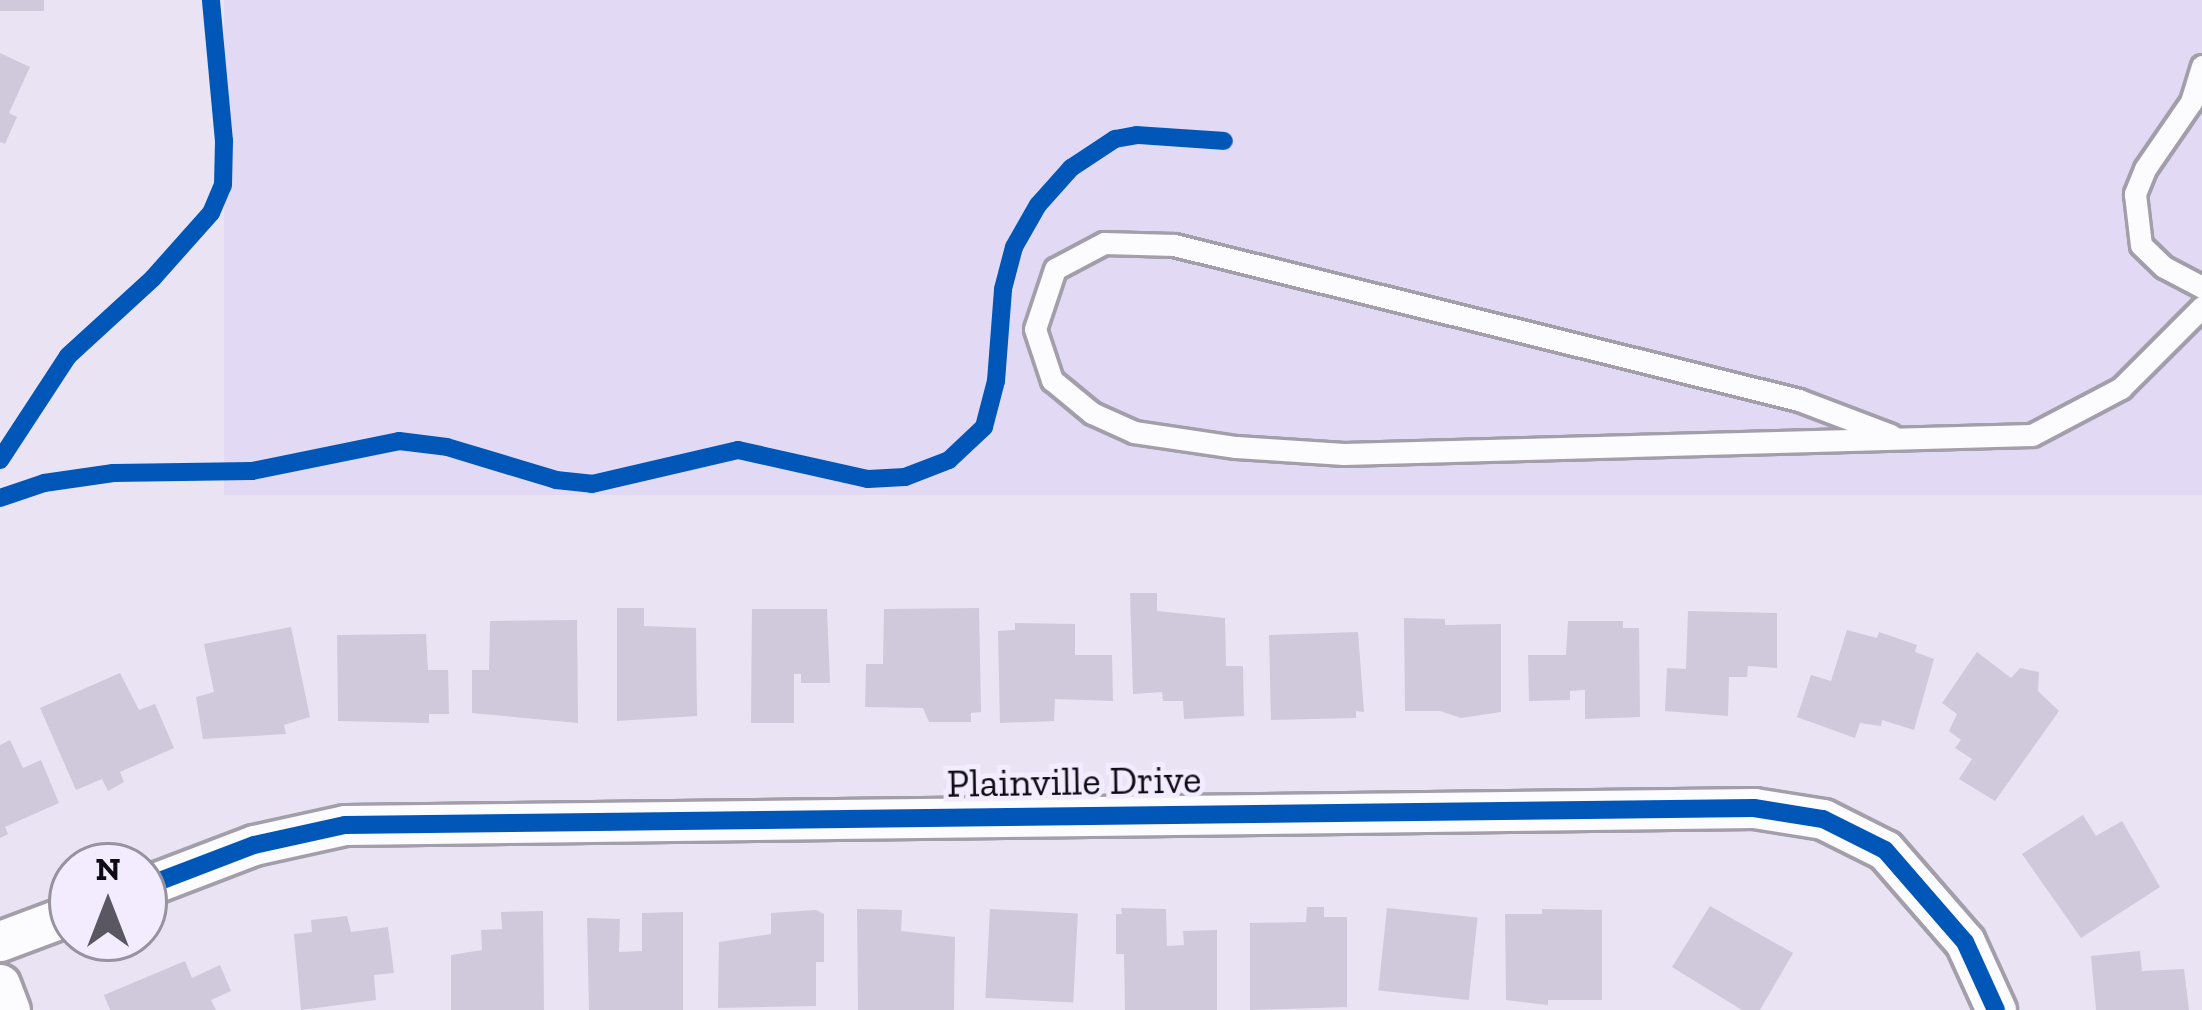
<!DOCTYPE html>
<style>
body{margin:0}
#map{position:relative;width:2202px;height:1010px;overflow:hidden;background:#e9e3f4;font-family:"Zilla Slab",serif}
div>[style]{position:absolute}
.built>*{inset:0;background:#e2d9f5;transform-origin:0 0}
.building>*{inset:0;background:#cfc9db;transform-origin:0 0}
.roads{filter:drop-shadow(3px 0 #a29eaa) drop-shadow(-3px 0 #a29eaa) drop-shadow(0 3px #a29eaa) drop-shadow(0 -3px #a29eaa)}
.service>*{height:21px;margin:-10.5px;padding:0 10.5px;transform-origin:10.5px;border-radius:10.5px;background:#fcfbfd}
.minor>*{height:39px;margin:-19.5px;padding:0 19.5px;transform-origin:19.5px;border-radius:19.5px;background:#fcfbfd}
.cycleway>*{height:18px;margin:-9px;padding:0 9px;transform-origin:9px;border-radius:9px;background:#0057b8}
span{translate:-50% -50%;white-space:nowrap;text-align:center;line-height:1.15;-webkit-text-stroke:10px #f2ecfe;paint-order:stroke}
.street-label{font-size:39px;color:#0e0b14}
.north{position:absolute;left:48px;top:842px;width:120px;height:120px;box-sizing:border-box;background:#f2ecfe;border:3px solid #9792a0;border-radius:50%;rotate:0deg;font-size:33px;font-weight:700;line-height:48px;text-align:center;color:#0e0b14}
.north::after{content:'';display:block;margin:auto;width:42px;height:54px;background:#5b5762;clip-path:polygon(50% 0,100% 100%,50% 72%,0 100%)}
</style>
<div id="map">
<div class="built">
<div style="left:224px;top:0;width:1978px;height:495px"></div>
</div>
<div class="building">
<div style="left:0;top:0;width:44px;height:11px"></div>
<div style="clip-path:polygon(0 53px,30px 67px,9px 113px,17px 117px,5px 144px,0 142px)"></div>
<div style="clip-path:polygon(1130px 593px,1157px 593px,1157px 611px,1225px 618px,1226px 666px,1243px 666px,1244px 716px,1184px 719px,1183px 701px,1163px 701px,1162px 692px,1133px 694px)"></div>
<div style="clip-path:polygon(617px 608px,644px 608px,644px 626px,696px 628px,697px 716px,617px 721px)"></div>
<div style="clip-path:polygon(979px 608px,981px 712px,971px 713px,971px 722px,929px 722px,923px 708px,865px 707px,866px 664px,883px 664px,884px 609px)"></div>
<div style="clip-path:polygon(752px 609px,827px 609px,830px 683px,801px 683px,801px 674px,794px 674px,794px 723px,751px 723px)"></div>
<div style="clip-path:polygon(1688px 611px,1777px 613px,1777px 668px,1748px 666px,1747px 677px,1729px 677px,1728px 716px,1665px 711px,1667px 668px,1686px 669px)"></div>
<div style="clip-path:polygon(1404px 618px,1445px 619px,1445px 625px,1501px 624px,1501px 712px,1461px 718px,1440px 711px,1405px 711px)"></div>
<div style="clip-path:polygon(577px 620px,578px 723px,472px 713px,472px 670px,489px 670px,490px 621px)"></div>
<div style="clip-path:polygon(1568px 621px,1623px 621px,1623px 628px,1639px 628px,1640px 717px,1585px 719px,1585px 690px,1570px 691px,1570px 700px,1529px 701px,1528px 655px,1566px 655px)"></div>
<div style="clip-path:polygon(1015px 623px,1075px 624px,1075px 655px,1112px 655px,1113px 701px,1055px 699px,1054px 721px,1000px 723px,998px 631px,1015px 630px)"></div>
<div style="clip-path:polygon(291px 627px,310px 717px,284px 725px,286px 734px,203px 739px,196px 697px,214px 692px,204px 644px)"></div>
<div style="clip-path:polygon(1847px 630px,1877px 638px,1879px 632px,1917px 645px,1915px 652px,1934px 659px,1914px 730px,1882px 720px,1881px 726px,1860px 723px,1855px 738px,1797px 717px,1811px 675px,1831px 681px)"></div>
<div style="clip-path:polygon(1358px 632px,1364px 712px,1356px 711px,1356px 718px,1271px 720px,1269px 635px)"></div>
<div style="clip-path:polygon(426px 634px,428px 670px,448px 670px,449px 714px,429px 714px,429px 723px,338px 721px,337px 635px)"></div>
<div style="clip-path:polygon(1977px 652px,2011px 678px,2020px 668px,2039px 672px,2038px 691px,2059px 711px,1995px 801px,1959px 779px,1972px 759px,1955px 748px,1961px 740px,1949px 731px,1957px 714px,1942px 703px)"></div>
<div style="clip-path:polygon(120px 673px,139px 710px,155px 704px,174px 748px,120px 772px,124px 782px,108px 791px,102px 779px,76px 790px,40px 708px)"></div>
<div style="clip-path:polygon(10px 740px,23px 768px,41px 760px,59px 803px,5px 827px,8px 834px,0 838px,0 745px)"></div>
<div style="clip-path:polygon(2083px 815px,2096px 836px,2122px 821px,2160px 887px,2081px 938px,2022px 854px)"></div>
<div style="clip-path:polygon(1710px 906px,1793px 953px,1760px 1010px,1742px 1010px,1672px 967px)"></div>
<div style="clip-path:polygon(1307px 907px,1324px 907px,1324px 917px,1347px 917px,1347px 1007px,1250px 1010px,1250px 923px,1306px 922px)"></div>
<div style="clip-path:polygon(1121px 908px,1166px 909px,1167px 946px,1184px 945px,1183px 931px,1217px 930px,1217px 1010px,1125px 1010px,1124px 954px,1116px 954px,1116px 914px,1122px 914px)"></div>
<div style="left:1387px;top:908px;width:91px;height:83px;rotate:6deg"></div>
<div style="clip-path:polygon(857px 909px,902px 910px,901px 931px,955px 937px,954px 1010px,858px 1010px)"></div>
<div style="left:990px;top:909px;width:88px;height:89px;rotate:3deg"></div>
<div style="clip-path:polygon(1542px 909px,1602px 910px,1602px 1000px,1548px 1000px,1548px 1005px,1506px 1000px,1505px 914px,1542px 914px)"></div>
<div style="clip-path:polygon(816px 910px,824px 914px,824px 962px,816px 962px,816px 1006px,718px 1008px,719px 942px,771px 934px,771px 913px)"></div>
<div style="clip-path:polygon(543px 911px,544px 1010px,451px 1010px,451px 955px,482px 950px,481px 930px,502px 929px,501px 912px)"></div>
<div style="clip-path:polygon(683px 912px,683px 1010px,589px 1010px,587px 918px,620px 919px,619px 952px,642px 951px,642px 913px)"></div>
<div style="clip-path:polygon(347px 916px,351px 932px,388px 927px,394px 973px,374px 975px,376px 1000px,301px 1010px,294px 934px,312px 932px,311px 920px)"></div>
<div style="clip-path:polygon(2140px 951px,2142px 971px,2184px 969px,2189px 1010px,2096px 1010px,2091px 956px)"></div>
<div style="clip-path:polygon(185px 961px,192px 978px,220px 965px,231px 991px,211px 1000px,216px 1010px,110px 1010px,104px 995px)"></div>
</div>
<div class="roads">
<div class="service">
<div style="left:2202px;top:66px;width:38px;rotate:107deg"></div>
<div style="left:2191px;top:102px;width:81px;rotate:124.5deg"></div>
<div style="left:2145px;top:169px;width:27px;rotate:112deg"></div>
<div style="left:2135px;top:194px;width:51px;rotate:83.3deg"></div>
<div style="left:2141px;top:245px;width:32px;rotate:44deg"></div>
<div style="left:2164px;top:267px;width:43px;rotate:27.8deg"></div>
<div style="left:1891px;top:435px;width:98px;rotate:-159.2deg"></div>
<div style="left:1799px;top:400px;width:644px;rotate:-166.07deg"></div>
<div style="left:1174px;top:245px;width:70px;rotate:-178.4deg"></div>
<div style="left:1104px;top:243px;width:55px;rotate:152deg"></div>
<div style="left:1055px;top:269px;width:63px;rotate:108.4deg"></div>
<div style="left:1035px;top:329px;width:54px;rotate:71.6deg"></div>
<div style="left:1052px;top:380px;width:52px;rotate:39.5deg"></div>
<div style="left:1092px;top:413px;width:46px;rotate:24.3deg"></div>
<div style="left:1134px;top:432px;width:103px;rotate:8.4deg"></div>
<div style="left:1236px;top:447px;width:108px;rotate:3.7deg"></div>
<div style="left:1344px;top:454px;width:688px;rotate:-1.58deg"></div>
<div style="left:2032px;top:435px;width:101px;rotate:-27.8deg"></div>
<div style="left:2121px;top:388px;width:115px;rotate:-45deg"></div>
</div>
<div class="minor">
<div style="left:144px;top:887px;width:118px;rotate:-20.9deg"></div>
<div style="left:254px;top:845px;width:93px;rotate:-12.4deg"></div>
<div style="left:345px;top:825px;width:1409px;rotate:-0.69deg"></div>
<div style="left:1754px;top:808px;width:70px;rotate:9.1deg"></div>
<div style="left:1823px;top:819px;width:69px;rotate:26.6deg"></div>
<div style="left:1885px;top:850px;width:122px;rotate:49deg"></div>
<div style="left:1965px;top:942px;width:75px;rotate:65.5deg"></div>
<div style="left:0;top:941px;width:77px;rotate:-20.6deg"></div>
<div style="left:0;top:984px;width:28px;rotate:69deg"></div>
</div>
</div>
<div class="cycleway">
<div style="left:0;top:460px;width:124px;rotate:-56.8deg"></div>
<div style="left:68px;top:356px;width:115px;rotate:-42.5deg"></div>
<div style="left:153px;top:278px;width:87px;rotate:-48.3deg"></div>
<div style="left:211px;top:213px;width:30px;rotate:-67deg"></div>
<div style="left:223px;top:185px;width:44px;rotate:-88.7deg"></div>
<div style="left:224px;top:141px;width:142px;rotate:-95.3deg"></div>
<div style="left:0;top:498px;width:46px;rotate:-18.8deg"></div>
<div style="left:44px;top:483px;width:70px;rotate:-8.2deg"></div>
<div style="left:113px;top:473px;width:139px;rotate:-0.8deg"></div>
<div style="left:252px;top:471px;width:150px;rotate:-11.5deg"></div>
<div style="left:399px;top:441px;width:48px;rotate:7.1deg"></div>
<div style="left:447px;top:447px;width:114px;rotate:16.8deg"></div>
<div style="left:556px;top:480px;width:36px;rotate:6deg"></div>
<div style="left:592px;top:484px;width:150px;rotate:-13.1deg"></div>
<div style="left:738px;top:450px;width:133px;rotate:12.6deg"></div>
<div style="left:868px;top:479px;width:37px;rotate:-3deg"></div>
<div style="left:905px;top:477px;width:47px;rotate:-21.1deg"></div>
<div style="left:949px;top:460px;width:48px;rotate:-43.3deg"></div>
<div style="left:984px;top:427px;width:48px;rotate:-75.4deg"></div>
<div style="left:996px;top:381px;width:92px;rotate:-85.6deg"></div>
<div style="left:1003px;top:289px;width:43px;rotate:-75.3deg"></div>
<div style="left:1014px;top:247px;width:48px;rotate:-60.3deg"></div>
<div style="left:1038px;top:205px;width:50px;rotate:-48.3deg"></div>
<div style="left:1071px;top:168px;width:53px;rotate:-33.4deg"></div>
<div style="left:1115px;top:139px;width:22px;rotate:-10deg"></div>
<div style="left:1137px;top:135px;width:87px;rotate:3.9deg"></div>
<div style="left:144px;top:887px;width:118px;rotate:-20.9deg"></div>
<div style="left:254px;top:845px;width:93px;rotate:-12.4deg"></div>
<div style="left:345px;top:825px;width:1409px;rotate:-0.69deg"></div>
<div style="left:1754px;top:808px;width:70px;rotate:9.1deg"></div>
<div style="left:1823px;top:819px;width:69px;rotate:26.6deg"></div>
<div style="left:1885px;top:850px;width:122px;rotate:49deg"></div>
<div style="left:1965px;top:942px;width:75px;rotate:65.5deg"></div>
</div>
<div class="street-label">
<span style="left:1074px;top:782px;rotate:-1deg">Plainville Drive</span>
</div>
<div class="north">N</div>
</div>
